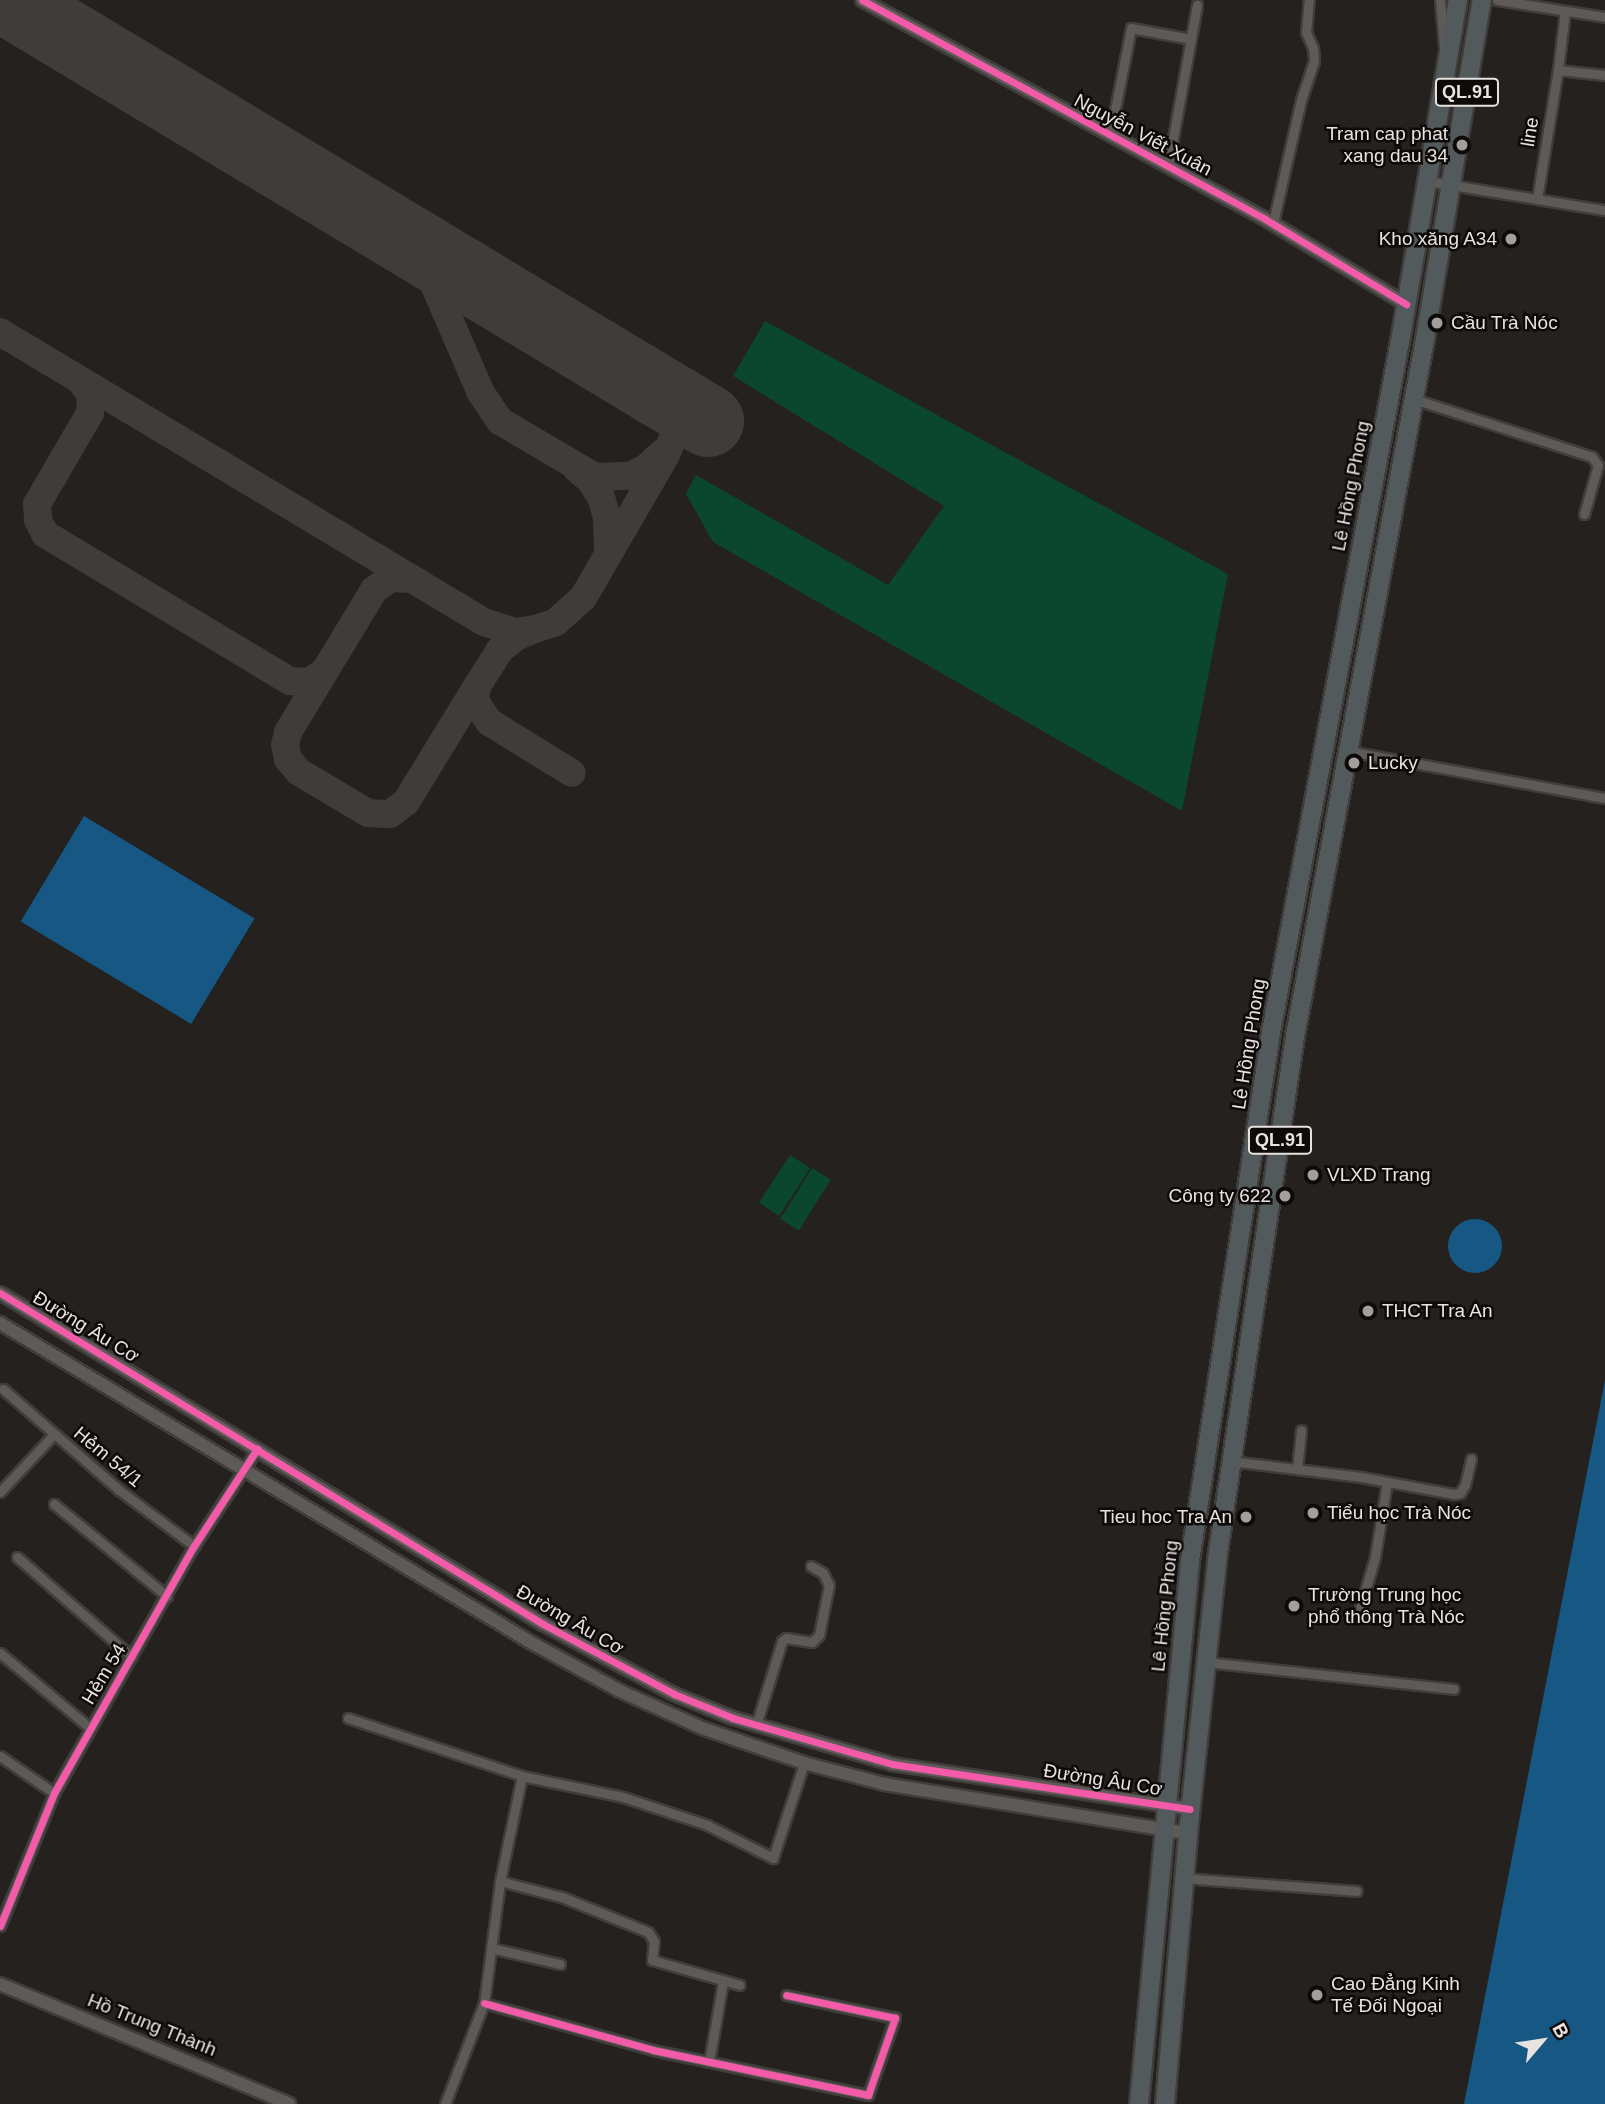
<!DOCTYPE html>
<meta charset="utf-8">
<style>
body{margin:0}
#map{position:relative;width:1605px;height:2104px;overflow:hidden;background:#24211f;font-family:Helvetica,sans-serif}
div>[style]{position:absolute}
.green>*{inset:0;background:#0b4630;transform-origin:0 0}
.water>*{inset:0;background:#165783;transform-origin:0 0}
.round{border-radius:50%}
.taxiway>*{height:28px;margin:-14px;padding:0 14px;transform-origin:14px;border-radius:14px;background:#3f3c3a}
.runway>*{height:72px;margin:-36px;padding:0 36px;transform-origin:36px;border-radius:36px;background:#3f3c3a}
.roads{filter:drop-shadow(2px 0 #413d3c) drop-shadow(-2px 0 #413d3c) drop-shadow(0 2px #413d3c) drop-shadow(0 -2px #413d3c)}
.street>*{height:9px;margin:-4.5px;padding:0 4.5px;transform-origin:4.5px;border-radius:4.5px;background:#5d5a58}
.secondary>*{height:12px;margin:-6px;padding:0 6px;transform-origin:6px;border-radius:6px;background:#5d5a58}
.highway>*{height:18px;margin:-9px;padding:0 9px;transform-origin:9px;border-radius:9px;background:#535a5b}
.cycleway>*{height:7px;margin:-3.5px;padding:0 3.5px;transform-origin:3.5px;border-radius:3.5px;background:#f35aa7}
.dots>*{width:19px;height:19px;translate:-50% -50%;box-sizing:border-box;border:4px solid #0d0a09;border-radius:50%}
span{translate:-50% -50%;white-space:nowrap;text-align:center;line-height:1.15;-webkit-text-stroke:5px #0d0a09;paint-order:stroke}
.shield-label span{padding:2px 5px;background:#0d0a09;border:2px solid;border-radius:5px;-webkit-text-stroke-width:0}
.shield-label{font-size:18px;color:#e8e3e0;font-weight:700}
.street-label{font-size:19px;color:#e8e3e0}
.poi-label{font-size:19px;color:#e8e3e0}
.right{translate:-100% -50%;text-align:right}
.left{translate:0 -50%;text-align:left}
.north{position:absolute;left:1507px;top:2006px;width:70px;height:70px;-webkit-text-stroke:5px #0d0a09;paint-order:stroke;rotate:61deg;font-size:19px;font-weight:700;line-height:28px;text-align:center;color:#e8e3e0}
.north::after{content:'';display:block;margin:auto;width:24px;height:32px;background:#e8e3e0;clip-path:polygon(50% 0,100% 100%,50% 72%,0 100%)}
</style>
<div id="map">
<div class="green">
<div style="clip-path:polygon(765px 321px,1228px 574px,1182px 811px,713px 542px,686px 494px,696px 475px,888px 585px,944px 506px,733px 376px)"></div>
<div style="left:790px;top:1155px;width:24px;height:57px;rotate:33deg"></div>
<div style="left:812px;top:1168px;width:22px;height:60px;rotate:32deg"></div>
</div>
<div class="water">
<div style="left:84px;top:816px;width:199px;height:123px;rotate:31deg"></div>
<div class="round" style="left:1448px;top:1219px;width:54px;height:54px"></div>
<div style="clip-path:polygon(1605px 1380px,1605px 2104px,1464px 2104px)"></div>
</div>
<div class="taxiway">
<div style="left:5px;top:0;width:28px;rotate:27deg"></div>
<div style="left:391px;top:230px;width:28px;rotate:38deg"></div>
<div style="left:413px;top:247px;width:16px;rotate:50deg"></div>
<div style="left:423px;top:259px;width:146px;rotate:66.6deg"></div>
<div style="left:481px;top:393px;width:34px;rotate:56deg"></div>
<div style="left:500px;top:421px;width:110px;rotate:30.5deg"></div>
<div style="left:595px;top:477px;width:35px;rotate:-2deg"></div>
<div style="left:630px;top:476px;width:18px;rotate:-27deg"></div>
<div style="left:646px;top:468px;width:22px;rotate:-43deg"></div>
<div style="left:0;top:332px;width:564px;rotate:30.93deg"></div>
<div style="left:484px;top:622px;width:32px;rotate:18deg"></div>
<div style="left:514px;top:632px;width:21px;rotate:-8deg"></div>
<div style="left:535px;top:629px;width:22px;rotate:-18deg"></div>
<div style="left:556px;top:622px;width:36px;rotate:-42deg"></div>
<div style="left:583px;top:598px;width:165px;rotate:-59.9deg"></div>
<div style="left:666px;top:455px;width:18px;rotate:-68deg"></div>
<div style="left:673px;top:438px;width:38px;rotate:-88deg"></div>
<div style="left:80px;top:380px;width:19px;rotate:54deg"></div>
<div style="left:91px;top:395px;width:18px;rotate:93deg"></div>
<div style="left:90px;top:413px;width:105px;rotate:120.2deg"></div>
<div style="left:37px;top:504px;width:16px;rotate:86deg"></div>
<div style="left:38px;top:520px;width:16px;rotate:63deg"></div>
<div style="left:45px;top:534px;width:286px;rotate:31deg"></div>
<div style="left:290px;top:681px;width:19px;rotate:3deg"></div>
<div style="left:309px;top:682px;width:19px;rotate:-35deg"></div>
<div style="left:577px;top:469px;width:17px;rotate:40deg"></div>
<div style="left:590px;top:480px;width:20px;rotate:57deg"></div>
<div style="left:601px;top:497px;width:22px;rotate:74deg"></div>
<div style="left:607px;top:518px;width:36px;rotate:88deg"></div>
<div style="left:412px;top:579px;width:21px;rotate:-177deg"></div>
<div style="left:391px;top:578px;width:21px;rotate:145deg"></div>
<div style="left:374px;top:590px;width:166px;rotate:121.2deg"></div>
<div style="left:288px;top:732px;width:13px;rotate:103deg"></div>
<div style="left:285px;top:745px;width:14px;rotate:78deg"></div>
<div style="left:288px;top:759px;width:17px;rotate:50deg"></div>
<div style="left:299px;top:772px;width:80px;rotate:30.7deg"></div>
<div style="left:368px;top:813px;width:22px;rotate:3deg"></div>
<div style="left:390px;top:814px;width:20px;rotate:-37deg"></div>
<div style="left:406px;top:802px;width:136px;rotate:-58.5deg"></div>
<div style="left:533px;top:630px;width:17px;rotate:159deg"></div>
<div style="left:517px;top:636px;width:22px;rotate:141deg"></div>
<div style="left:500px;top:650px;width:43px;rotate:122.6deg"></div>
<div style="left:477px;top:686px;width:15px;rotate:98deg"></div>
<div style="left:475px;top:701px;width:25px;rotate:56deg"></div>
<div style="left:489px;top:722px;width:97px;rotate:31.6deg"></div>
</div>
<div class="runway">
<div style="left:8px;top:0;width:817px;rotate:31.02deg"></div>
</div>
<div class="roads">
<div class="street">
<div style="left:1440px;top:0;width:47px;rotate:85.1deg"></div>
<div style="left:1497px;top:0;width:109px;rotate:8.9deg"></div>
<div style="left:1565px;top:11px;width:59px;rotate:96.8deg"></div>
<div style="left:1558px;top:70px;width:47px;rotate:6.1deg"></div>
<div style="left:1110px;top:135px;width:109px;rotate:-78.9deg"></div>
<div style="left:1131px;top:28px;width:61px;rotate:10.4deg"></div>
<div style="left:1168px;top:166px;width:164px;rotate:-79.8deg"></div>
<div style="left:1427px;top:181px;width:180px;rotate:9.3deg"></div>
<div style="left:1537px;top:199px;width:131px;rotate:-80.8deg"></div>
<div style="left:1273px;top:223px;width:126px;rotate:-77.2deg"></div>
<div style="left:1301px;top:100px;width:41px;rotate:-71.6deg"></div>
<div style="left:1314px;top:61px;width:13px;rotate:-94deg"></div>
<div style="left:1313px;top:48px;width:17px;rotate:-114deg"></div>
<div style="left:1306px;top:32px;width:32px;rotate:-85deg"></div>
<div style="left:1414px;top:399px;width:187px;rotate:18deg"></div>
<div style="left:1592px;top:457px;width:10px;rotate:53deg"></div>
<div style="left:1598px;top:465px;width:51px;rotate:105.9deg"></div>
<div style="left:1348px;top:751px;width:261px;rotate:10.4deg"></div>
<div style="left:3px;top:1389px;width:154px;rotate:41deg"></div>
<div style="left:119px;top:1490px;width:94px;rotate:36.7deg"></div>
<div style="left:1231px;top:1461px;width:131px;rotate:7deg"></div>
<div style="left:1361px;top:1477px;width:95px;rotate:10.4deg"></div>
<div style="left:1454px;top:1494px;width:6px;rotate:-9deg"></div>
<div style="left:1460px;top:1493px;width:9px;rotate:-58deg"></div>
<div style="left:1465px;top:1485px;width:27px;rotate:-77deg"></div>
<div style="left:1297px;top:1469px;width:39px;rotate:-84deg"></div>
<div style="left:0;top:1492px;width:79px;rotate:-47deg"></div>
<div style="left:54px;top:1504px;width:146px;rotate:39.2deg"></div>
<div style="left:17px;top:1557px;width:152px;rotate:41deg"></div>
<div style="left:1360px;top:1608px;width:53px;rotate:-73.6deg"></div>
<div style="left:1375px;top:1557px;width:76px;rotate:-80.9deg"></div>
<div style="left:0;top:1653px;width:117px;rotate:39.8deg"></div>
<div style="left:1206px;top:1662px;width:249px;rotate:6.2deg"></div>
<div style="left:348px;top:1718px;width:183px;rotate:18.4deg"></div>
<div style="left:522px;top:1776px;width:103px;rotate:11.7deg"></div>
<div style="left:623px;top:1797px;width:89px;rotate:18.4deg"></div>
<div style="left:707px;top:1825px;width:74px;rotate:26.6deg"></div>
<div style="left:773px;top:1858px;width:100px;rotate:-71.9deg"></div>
<div style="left:756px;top:1725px;width:88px;rotate:-72.8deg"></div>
<div style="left:782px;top:1641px;width:5px;rotate:-37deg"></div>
<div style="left:786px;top:1638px;width:26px;rotate:9deg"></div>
<div style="left:812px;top:1642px;width:10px;rotate:-45deg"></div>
<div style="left:819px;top:1635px;width:51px;rotate:-78.7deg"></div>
<div style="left:829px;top:1585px;width:13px;rotate:-117deg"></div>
<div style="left:823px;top:1573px;width:14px;rotate:-150deg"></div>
<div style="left:0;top:1756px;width:65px;rotate:34.4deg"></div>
<div style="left:1184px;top:1878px;width:173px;rotate:4.3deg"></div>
<div style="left:500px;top:1881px;width:64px;rotate:14.5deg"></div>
<div style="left:562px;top:1897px;width:93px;rotate:22.1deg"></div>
<div style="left:648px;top:1932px;width:11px;rotate:56deg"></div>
<div style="left:654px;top:1941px;width:19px;rotate:96deg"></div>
<div style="left:652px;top:1960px;width:91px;rotate:15.9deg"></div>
<div style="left:0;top:1926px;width:144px;rotate:-67.9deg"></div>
<div style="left:54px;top:1793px;width:284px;rotate:-60.5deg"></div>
<div style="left:194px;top:1546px;width:116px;rotate:-57deg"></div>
<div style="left:491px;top:1948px;width:71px;rotate:13.1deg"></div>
<div style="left:484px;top:2003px;width:175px;rotate:15.5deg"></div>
<div style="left:653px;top:2050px;width:220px;rotate:11.8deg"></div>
<div style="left:868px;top:2095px;width:82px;rotate:-70.7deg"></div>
<div style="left:895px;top:2018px;width:111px;rotate:-168.1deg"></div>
<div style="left:709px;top:2062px;width:82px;rotate:-80.2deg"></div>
<div style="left:445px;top:2104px;width:108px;rotate:-68.9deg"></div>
<div style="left:484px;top:2003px;width:123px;rotate:-82.5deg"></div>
<div style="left:500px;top:1881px;width:107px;rotate:-78.2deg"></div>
</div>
<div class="secondary">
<div style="left:862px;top:0;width:459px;rotate:28.5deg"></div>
<div style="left:1265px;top:219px;width:165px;rotate:31.1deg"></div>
<div style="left:0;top:1293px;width:636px;rotate:31.37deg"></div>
<div style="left:543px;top:1624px;width:149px;rotate:28.1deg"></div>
<div style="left:674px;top:1694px;width:64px;rotate:22.1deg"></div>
<div style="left:733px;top:1718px;width:166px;rotate:16.1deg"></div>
<div style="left:892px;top:1764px;width:301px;rotate:8.6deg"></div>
<div style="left:0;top:1323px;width:621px;rotate:31.03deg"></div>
<div style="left:532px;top:1643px;width:100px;rotate:28.6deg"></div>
<div style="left:620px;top:1691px;width:90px;rotate:24.3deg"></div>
<div style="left:702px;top:1728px;width:108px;rotate:18.9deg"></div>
<div style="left:804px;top:1763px;width:83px;rotate:14.7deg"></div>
<div style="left:884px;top:1784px;width:308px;rotate:9.2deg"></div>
<div style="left:0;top:1984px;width:313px;rotate:22.5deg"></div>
</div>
<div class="highway">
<div style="left:1139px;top:2104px;width:545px;rotate:-84.63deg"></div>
<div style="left:1190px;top:1561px;width:535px;rotate:-81.29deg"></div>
<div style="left:1271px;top:1032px;width:708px;rotate:-79.42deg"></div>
<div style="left:1401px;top:336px;width:341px;rotate:-80.4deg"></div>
<div style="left:1165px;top:2104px;width:272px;rotate:-85.1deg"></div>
<div style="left:1188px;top:1833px;width:282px;rotate:-83.9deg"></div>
<div style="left:1218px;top:1553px;width:523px;rotate:-81.53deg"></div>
<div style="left:1295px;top:1036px;width:709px;rotate:-79.43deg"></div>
<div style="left:1425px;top:339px;width:344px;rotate:-80.5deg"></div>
</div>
</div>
<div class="cycleway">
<div style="left:862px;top:0;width:459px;rotate:28.5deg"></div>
<div style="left:1265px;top:219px;width:165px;rotate:31.1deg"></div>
<div style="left:0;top:1293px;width:636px;rotate:31.37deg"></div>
<div style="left:543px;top:1624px;width:149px;rotate:28.1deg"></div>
<div style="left:674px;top:1694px;width:64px;rotate:22.1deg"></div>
<div style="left:733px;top:1718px;width:166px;rotate:16.1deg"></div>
<div style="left:892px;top:1764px;width:301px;rotate:8.6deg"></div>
<div style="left:0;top:1926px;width:144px;rotate:-67.9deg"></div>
<div style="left:54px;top:1793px;width:284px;rotate:-60.5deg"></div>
<div style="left:194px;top:1546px;width:116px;rotate:-57deg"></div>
<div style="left:484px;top:2003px;width:175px;rotate:15.5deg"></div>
<div style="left:653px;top:2050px;width:220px;rotate:11.8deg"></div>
<div style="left:868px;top:2095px;width:82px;rotate:-70.7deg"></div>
<div style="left:895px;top:2018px;width:111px;rotate:-168.1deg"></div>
</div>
<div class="dots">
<div style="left:1462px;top:145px;background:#a39f9c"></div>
<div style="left:1511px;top:239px;background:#a39f9c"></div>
<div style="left:1437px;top:323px;background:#a39f9c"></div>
<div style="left:1354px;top:763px;background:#a39f9c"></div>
<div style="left:1313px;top:1175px;background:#a39f9c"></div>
<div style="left:1285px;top:1196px;background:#a39f9c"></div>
<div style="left:1368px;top:1311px;background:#a39f9c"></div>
<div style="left:1313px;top:1513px;background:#a39f9c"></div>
<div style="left:1246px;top:1517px;background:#a39f9c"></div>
<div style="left:1294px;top:1606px;background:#a39f9c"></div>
<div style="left:1317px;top:1995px;background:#a39f9c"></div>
</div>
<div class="shield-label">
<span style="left:1467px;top:92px">QL.91</span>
<span style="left:1280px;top:1140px">QL.91</span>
</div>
<div class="street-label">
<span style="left:1530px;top:132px;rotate:-81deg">line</span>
<span style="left:1143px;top:135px;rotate:28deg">Nguyễn Viết Xuân</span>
<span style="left:1351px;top:486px;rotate:-79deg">Lê Hồng Phong</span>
<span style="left:1249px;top:1044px;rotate:-81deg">Lê Hồng Phong</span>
<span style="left:86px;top:1327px;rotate:31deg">Đường Âu Cơ</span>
<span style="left:108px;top:1457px;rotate:40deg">Hẻm 54/1</span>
<span style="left:1165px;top:1606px;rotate:-84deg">Lê Hồng Phong</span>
<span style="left:570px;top:1620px;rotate:30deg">Đường Âu Cơ</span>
<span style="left:104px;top:1674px;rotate:-59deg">Hẻm 54</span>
<span style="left:1103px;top:1780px;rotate:9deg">Đường Âu Cơ</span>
<span style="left:152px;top:2025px;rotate:22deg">Hồ Trung Thành</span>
</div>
<div class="poi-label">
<span class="right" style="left:1448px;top:145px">Tram cap phat<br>xang dau 34</span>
<span class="right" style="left:1497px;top:239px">Kho xăng A34</span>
<span class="left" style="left:1451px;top:323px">Cầu Trà Nóc</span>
<span class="left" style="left:1368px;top:763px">Lucky</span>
<span class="left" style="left:1327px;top:1175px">VLXD Trang</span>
<span class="right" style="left:1271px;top:1196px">Công ty 622</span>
<span class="left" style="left:1382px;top:1311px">THCT Tra An</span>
<span class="left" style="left:1327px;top:1513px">Tiểu học Trà Nóc</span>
<span class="right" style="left:1232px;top:1517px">Tieu hoc Tra An</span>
<span class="left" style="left:1308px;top:1606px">Trường Trung học<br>phổ thông Trà Nóc</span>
<span class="left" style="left:1331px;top:1995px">Cao Đẳng Kinh<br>Tế Đối Ngoại</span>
</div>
<div class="north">B</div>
</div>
